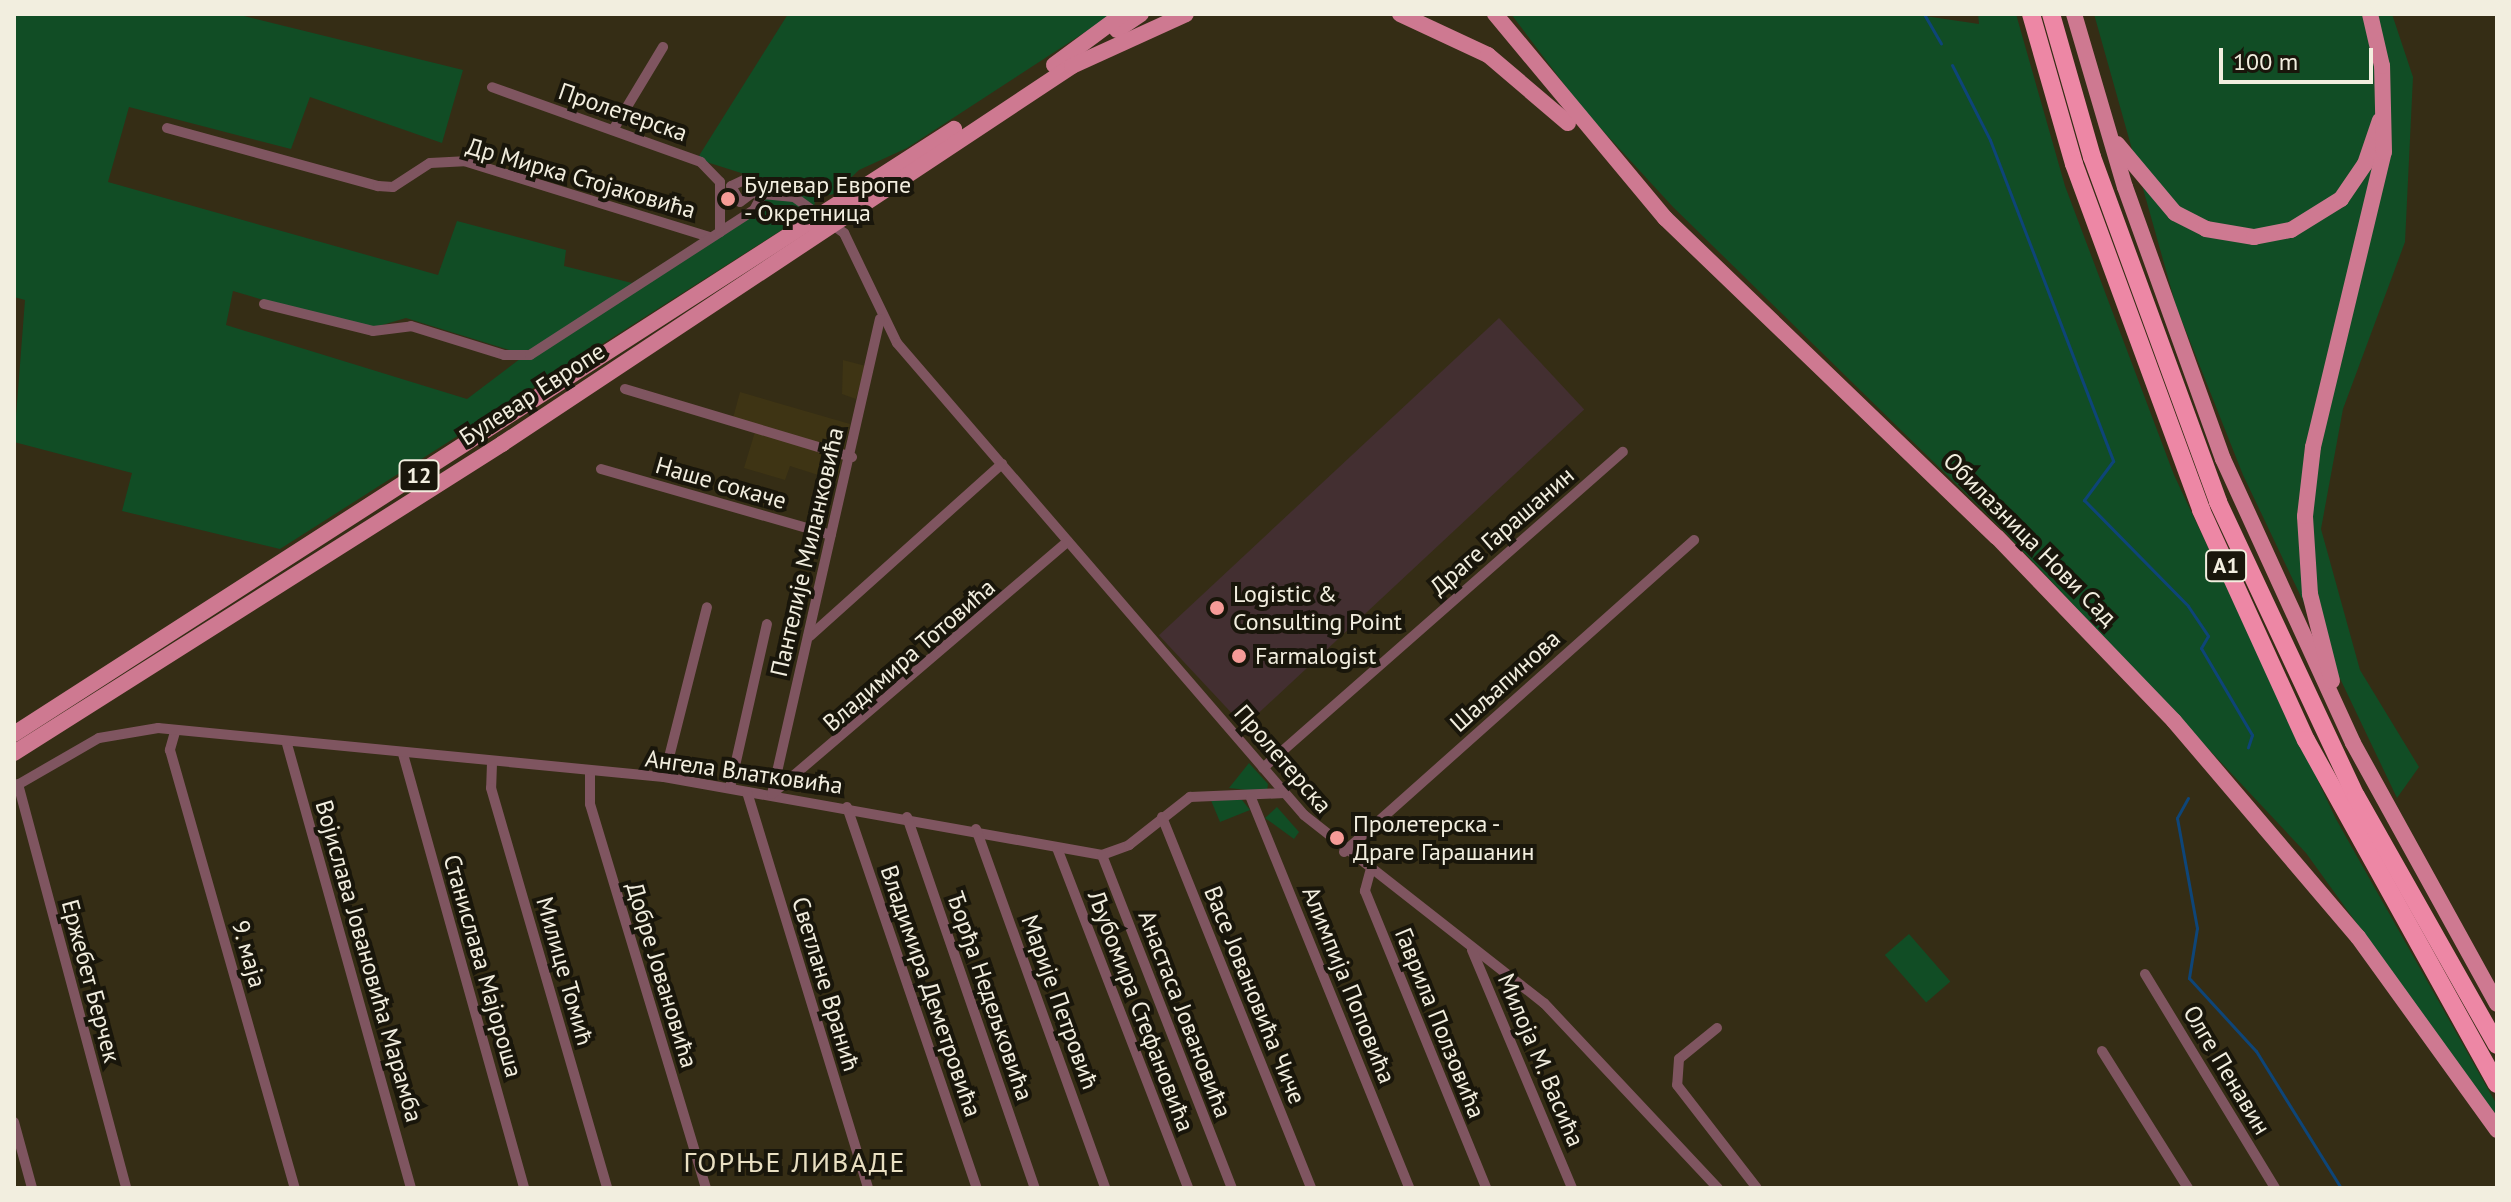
<!DOCTYPE html>
<meta charset="utf-8">
<style>
body{margin:0}
#map{position:relative;width:2511px;height:1202px;overflow:hidden;background:#352d15;font-family:"PT Sans",sans-serif}
div>[style]{position:absolute}
.built>*{inset:0;background:#3e3414}
.industrial>*{inset:0;background:#432f31;transform-origin:0 0}
.green>*{inset:0;background:#114d25;transform-origin:0 0}
.stream>*{height:3px;margin:-1.5px;padding:0 1.5px;transform-origin:1.5px;border-radius:1.5px;background:#0e4578}
.street>*{height:10px;margin:-5px;padding:0 5px;transform-origin:5px;border-radius:5px;background:#7f5560}
.primary>*{height:16px;margin:-8px;padding:0 8px;transform-origin:8px;border-radius:8px;background:#ce7991}
.highway>*{height:18px;margin:-9px;padding:0 9px;transform-origin:9px;border-radius:9px;background:#ed87a5}
.dots>*{width:22px;height:22px;translate:-50% -50%;box-sizing:border-box;border:4px solid #19160b;border-radius:50%}
span{translate:-50% -50%;white-space:nowrap;text-align:center;line-height:1.15;-webkit-text-stroke:8px #19160b;paint-order:stroke}
.shield-label span{padding:2px 6px;background:#19160b;border:2px solid;border-radius:6px;-webkit-text-stroke-width:0}
.shield-label{font-size:22px;color:#f2eedf;font-weight:700}
.street-label{font-size:24px;color:#f2eedf}
.poi-label{font-size:24px;color:#f2eedf}
.left{translate:0 -50%;text-align:left}
.quarter-label{font-size:28px;color:#e9dfc2;letter-spacing:2px}
.frame{position:absolute;inset:0;border:16px solid #f2eedf;pointer-events:none}
.scale{position:absolute;left:2219px;top:48px;width:154px;height:36px;box-sizing:border-box;border:4px solid #f2eedf;border-top:0;padding-left:10px;font-size:24px;line-height:28px;white-space:nowrap;color:#f2eedf;-webkit-text-stroke:6px #19160b;paint-order:stroke}
</style>
<div id="map">
<div class="built">
<div style="clip-path:polygon(843px 360px,866px 366px,856px 399px,842px 394px)"></div>
<div style="clip-path:polygon(740px 392px,850px 424px,837px 481px,790px 466px,785px 480px,744px 468px,757px 425px,733px 418px)"></div>
</div>
<div class="industrial">
<div style="left:1499px;top:318px;width:125px;height:465px;rotate:47deg"></div>
</div>
<div class="green">
<div style="clip-path:polygon(evenodd,14px 14px,236px 14px,463px 70px,442px 143px,310px 97px,291px 149px,129px 107px,108px 182px,438px 275px,457px 221px,566px 250px,564px 266px,632px 283px,785px 187px,697px 159px,788px 14px,1113px 14px,907px 148px,859px 170px,834px 194px,816px 198px,813px 210px,280px 549px,122px 511px,132px 473px,14px 442px,25px 300px,14px 297px,14px 14px,233px 291px,365px 330px,406px 318px,525px 355px,467px 399px,226px 325px,233px 291px)"></div>
<div style="clip-path:polygon(1511px 14px,1911px 14px,1979px 24px,1978px 14px,2016px 14px,2065px 186px,2174px 475px,2336px 819px,2497px 1105px,2497px 1118px,2306px 853px,2005px 532px,1673px 207px,1582px 108px)"></div>
<div style="clip-path:polygon(2094px 14px,2392px 14px,2413px 77px,2405px 242px,2343px 409px,2321px 529px,2360px 670px,2419px 767px,2397px 798px,2243px 475px,2176px 306px)"></div>
<div style="clip-path:polygon(1249px 763px,1268px 784px,1267px 792px,1229px 788px)"></div>
<div style="clip-path:polygon(1210px 798px,1242px 800px,1250px 810px,1220px 822px)"></div>
<div style="clip-path:polygon(1277px 807px,1299px 832px,1294px 839px,1265px 818px)"></div>
<div style="left:1909px;top:934px;width:63px;height:32px;rotate:49deg"></div>
</div>
<div class="stream">
<div style="left:1924px;top:14px;width:34px;rotate:60deg"></div>
<div style="left:1952px;top:65px;width:84px;rotate:63.1deg"></div>
<div style="left:1990px;top:140px;width:344px;rotate:69deg"></div>
<div style="left:2113px;top:461px;width:49px;rotate:126.6deg"></div>
<div style="left:2084px;top:500px;width:148px;rotate:45.5deg"></div>
<div style="left:2188px;top:606px;width:36px;rotate:56deg"></div>
<div style="left:2208px;top:636px;width:14px;rotate:120deg"></div>
<div style="left:2201px;top:648px;width:101px;rotate:59.6deg"></div>
<div style="left:2252px;top:735px;width:13px;rotate:108deg"></div>
<div style="left:2188px;top:798px;width:23px;rotate:119deg"></div>
<div style="left:2177px;top:818px;width:112px;rotate:79.7deg"></div>
<div style="left:2197px;top:928px;width:51px;rotate:99.1deg"></div>
<div style="left:2189px;top:978px;width:99px;rotate:47.5deg"></div>
<div style="left:2256px;top:1051px;width:161px;rotate:58.2deg"></div>
</div>
<div class="street">
<div style="left:167px;top:128px;width:219px;rotate:15.4deg"></div>
<div style="left:378px;top:186px;width:15px;rotate:4deg"></div>
<div style="left:393px;top:187px;width:44px;rotate:-33deg"></div>
<div style="left:430px;top:163px;width:34px;rotate:-3deg"></div>
<div style="left:464px;top:161px;width:257px;rotate:17.2deg"></div>
<div style="left:613px;top:130px;width:97px;rotate:-58.9deg"></div>
<div style="left:752px;top:193px;width:15px;rotate:-122deg"></div>
<div style="left:744px;top:180px;width:14px;rotate:155deg"></div>
<div style="left:731px;top:186px;width:18px;rotate:61deg"></div>
<div style="left:740px;top:202px;width:15px;rotate:-37deg"></div>
<div style="left:752px;top:193px;width:42px;rotate:5.4deg"></div>
<div style="left:794px;top:197px;width:62px;rotate:35.8deg"></div>
<div style="left:844px;top:233px;width:122px;rotate:64.3deg"></div>
<div style="left:897px;top:343px;width:623px;rotate:49.23deg"></div>
<div style="left:1304px;top:815px;width:305px;rotate:38.1deg"></div>
<div style="left:1544px;top:1003px;width:254px;rotate:46.8deg"></div>
<div style="left:720px;top:232px;width:40px;rotate:-32.9deg"></div>
<div style="left:754px;top:210px;width:19px;rotate:-62deg"></div>
<div style="left:264px;top:304px;width:112px;rotate:13.9deg"></div>
<div style="left:373px;top:331px;width:38px;rotate:-7deg"></div>
<div style="left:411px;top:326px;width:97px;rotate:17.3deg"></div>
<div style="left:504px;top:355px;width:26px"></div>
<div style="left:530px;top:355px;width:226px;rotate:-32.9deg"></div>
<div style="left:720px;top:232px;width:50px;rotate:-90deg"></div>
<div style="left:720px;top:182px;width:28px;rotate:-134deg"></div>
<div style="left:701px;top:162px;width:222px;rotate:-160.3deg"></div>
<div style="left:625px;top:389px;width:237px;rotate:16.7deg"></div>
<div style="left:601px;top:469px;width:239px;rotate:16deg"></div>
<div style="left:810px;top:636px;width:258px;rotate:-41.9deg"></div>
<div style="left:175px;top:732px;width:19px;rotate:106deg"></div>
<div style="left:170px;top:750px;width:455px;rotate:74.1deg"></div>
<div style="left:287px;top:744px;width:461px;rotate:74.4deg"></div>
<div style="left:403px;top:754px;width:451px;rotate:74.4deg"></div>
<div style="left:492px;top:763px;width:25px;rotate:92deg"></div>
<div style="left:491px;top:788px;width:416px;rotate:73.8deg"></div>
<div style="left:1263px;top:768px;width:479px;rotate:-41.3deg"></div>
<div style="left:590px;top:772px;width:32px;rotate:90deg"></div>
<div style="left:590px;top:804px;width:401px;rotate:73.2deg"></div>
<div style="left:664px;top:777px;width:175px;rotate:-75.8deg"></div>
<div style="left:18px;top:784px;width:418px;rotate:75deg"></div>
<div style="left:14px;top:787px;width:98px;rotate:-30deg"></div>
<div style="left:99px;top:738px;width:60px;rotate:-9.6deg"></div>
<div style="left:158px;top:728px;width:508px;rotate:5.53deg"></div>
<div style="left:664px;top:777px;width:445px;rotate:10.1deg"></div>
<div style="left:1102px;top:855px;width:29px;rotate:-20deg"></div>
<div style="left:1129px;top:845px;width:78px;rotate:-38.2deg"></div>
<div style="left:1190px;top:797px;width:95px;rotate:-2.4deg"></div>
<div style="left:730px;top:788px;width:168px;rotate:-77.3deg"></div>
<div style="left:747px;top:792px;width:414px;rotate:73deg"></div>
<div style="left:772px;top:794px;width:487px;rotate:-77.2deg"></div>
<div style="left:772px;top:794px;width:389px;rotate:-40.5deg"></div>
<div style="left:1251px;top:798px;width:421px;rotate:67.9deg"></div>
<div style="left:847px;top:807px;width:403px;rotate:71.2deg"></div>
<div style="left:907px;top:817px;width:392px;rotate:71deg"></div>
<div style="left:1162px;top:817px;width:400px;rotate:68.1deg"></div>
<div style="left:976px;top:829px;width:381px;rotate:70.2deg"></div>
<div style="left:1057px;top:848px;width:364px;rotate:68.9deg"></div>
<div style="left:1344px;top:852px;width:469px;rotate:-41.7deg"></div>
<div style="left:1102px;top:855px;width:357px;rotate:68.7deg"></div>
<div style="left:1370px;top:872px;width:20px;rotate:105deg"></div>
<div style="left:1365px;top:891px;width:321px;rotate:67.8deg"></div>
<div style="left:1472px;top:950px;width:258px;rotate:67.2deg"></div>
<div style="left:2145px;top:974px;width:250px;rotate:58.7deg"></div>
<div style="left:1717px;top:1028px;width:49px;rotate:140.8deg"></div>
<div style="left:1679px;top:1059px;width:26px;rotate:94deg"></div>
<div style="left:1677px;top:1085px;width:130px;rotate:52.2deg"></div>
<div style="left:2102px;top:1051px;width:162px;rotate:57.9deg"></div>
<div style="left:14px;top:1122px;width:68px;rotate:74.7deg"></div>
</div>
<div class="primary">
<div style="left:1400px;top:14px;width:97px;rotate:25deg"></div>
<div style="left:1488px;top:55px;width:105px;rotate:40.4deg"></div>
<div style="left:1495px;top:14px;width:266px;rotate:50.2deg"></div>
<div style="left:1665px;top:218px;width:460px;rotate:43.9deg"></div>
<div style="left:1997px;top:537px;width:255px;rotate:46.1deg"></div>
<div style="left:2174px;top:721px;width:284px;rotate:49.6deg"></div>
<div style="left:2358px;top:937px;width:238px;rotate:54.2deg"></div>
<div style="left:2074px;top:14px;width:180px;rotate:73.6deg"></div>
<div style="left:2125px;top:187px;width:289px;rotate:70.2deg"></div>
<div style="left:2223px;top:459px;width:312px;rotate:65.4deg"></div>
<div style="left:2353px;top:743px;width:298px;rotate:61.1deg"></div>
<div style="left:1117px;top:30px;width:29px;rotate:-34deg"></div>
<div style="left:1054px;top:65px;width:86px;rotate:-36.5deg"></div>
<div style="left:2117px;top:144px;width:90px;rotate:50deg"></div>
<div style="left:2175px;top:213px;width:35px;rotate:27deg"></div>
<div style="left:2206px;top:229px;width:49px;rotate:9.5deg"></div>
<div style="left:2254px;top:237px;width:38px;rotate:-11deg"></div>
<div style="left:2291px;top:230px;width:59px;rotate:-31.8deg"></div>
<div style="left:2341px;top:199px;width:42px;rotate:-55.6deg"></div>
<div style="left:2365px;top:164px;width:46px;rotate:-71.2deg"></div>
<div style="left:2332px;top:681px;width:90px;rotate:-104.2deg"></div>
<div style="left:2310px;top:594px;width:78px;rotate:-93.7deg"></div>
<div style="left:2305px;top:516px;width:69px;rotate:-83.4deg"></div>
<div style="left:2313px;top:447px;width:303px;rotate:-76.5deg"></div>
<div style="left:2384px;top:152px;width:86px;rotate:-91.3deg"></div>
<div style="left:2382px;top:66px;width:53px;rotate:-103deg"></div>
<div style="left:14px;top:734px;width:1118px;rotate:-32.77deg"></div>
<div style="left:14px;top:753px;width:578px;rotate:-32.34deg"></div>
<div style="left:502px;top:444px;width:684px;rotate:-33.55deg"></div>
<div style="left:1072px;top:66px;width:125px;rotate:-24.5deg"></div>
</div>
<div class="highway">
<div style="left:2031px;top:14px;width:156px;rotate:74deg"></div>
<div style="left:2074px;top:164px;width:369px;rotate:69.8deg"></div>
<div style="left:2201px;top:510px;width:253px;rotate:65.5deg"></div>
<div style="left:2306px;top:740px;width:393px;rotate:61deg"></div>
<div style="left:2051px;top:14px;width:149px;rotate:74deg"></div>
<div style="left:2092px;top:157px;width:367px;rotate:69.9deg"></div>
<div style="left:2218px;top:502px;width:325px;rotate:64.9deg"></div>
<div style="left:2356px;top:796px;width:286px;rotate:60.5deg"></div>
</div>
<div class="dots">
<div style="left:728px;top:199px;background:#f59b97"></div>
<div style="left:1217px;top:608px;background:#f59b97"></div>
<div style="left:1239px;top:656px;background:#f59b97"></div>
<div style="left:1337px;top:838px;background:#f59b97"></div>
</div>
<div class="shield-label">
<span style="left:419px;top:476px">12</span>
<span style="left:2226px;top:566px">A1</span>
</div>
<div class="street-label">
<span style="left:623px;top:112px;rotate:19deg">Пролетерска</span>
<span style="left:581px;top:178px;rotate:16deg">Др Мирка Стојаковића</span>
<span style="left:532px;top:394px;rotate:-33deg">Булевар Европе</span>
<span style="left:721px;top:483px;rotate:16deg">Наше сокаче</span>
<span style="left:1502px;top:531px;rotate:-41deg">Драге Гарашанин</span>
<span style="left:2030px;top:539px;rotate:45deg">Обилазница Нови Сад</span>
<span style="left:807px;top:552px;rotate:-77deg">Пантелије Миланковића</span>
<span style="left:909px;top:655px;rotate:-41deg">Владимира Тотовића</span>
<span style="left:1505px;top:681px;rotate:-42deg">Шаљапинова</span>
<span style="left:1283px;top:759px;rotate:49deg">Пролетерска</span>
<span style="left:744px;top:772px;rotate:8deg">Ангела Влатковића</span>
<span style="left:249px;top:954px;rotate:74deg">9. маја</span>
<span style="left:369px;top:961px;rotate:74deg">Војислава Јовановића Марамба</span>
<span style="left:483px;top:966px;rotate:74deg">Станислава Мајороша</span>
<span style="left:565px;top:971px;rotate:74deg">Милице Томић</span>
<span style="left:662px;top:975px;rotate:73deg">Добре Јовановића</span>
<span style="left:91px;top:981px;rotate:75deg">Ержебет Берчек</span>
<span style="left:826px;top:984px;rotate:73deg">Светлане Вранић</span>
<span style="left:1349px;top:985px;rotate:68deg">Алимпија Поповића</span>
<span style="left:931px;top:991px;rotate:71deg">Владимира Деметровића</span>
<span style="left:1255px;top:995px;rotate:68deg">Васе Јовановића Чиче</span>
<span style="left:990px;top:996px;rotate:71deg">Ђорђа Недељковића</span>
<span style="left:1060px;top:1002px;rotate:70deg">Марије Петровић</span>
<span style="left:1141px;top:1011px;rotate:69deg">Љубомира Стефановића</span>
<span style="left:1185px;top:1014px;rotate:69deg">Анастаса Јовановића</span>
<span style="left:1440px;top:1023px;rotate:68deg">Гаврила Ползовића</span>
<span style="left:1541px;top:1060px;rotate:67deg">Милоја М. Васића</span>
<span style="left:2227px;top:1070px;rotate:59deg">Олге Пенавин</span>
</div>
<div class="poi-label">
<span class="left" style="left:744px;top:199px">Булевар Европе<br>- Окретница</span>
<span class="left" style="left:1233px;top:608px">Logistic &amp;<br>Consulting Point</span>
<span class="left" style="left:1255px;top:656px">Farmalogist</span>
<span class="left" style="left:1353px;top:838px">Пролетерска -<br>Драге Гарашанин</span>
</div>
<div class="quarter-label">
<span style="left:795px;top:1162px">ГОРЊЕ ЛИВАДЕ</span>
</div>
<div class="frame"></div>
<div class="scale">100 m</div>
</div>
